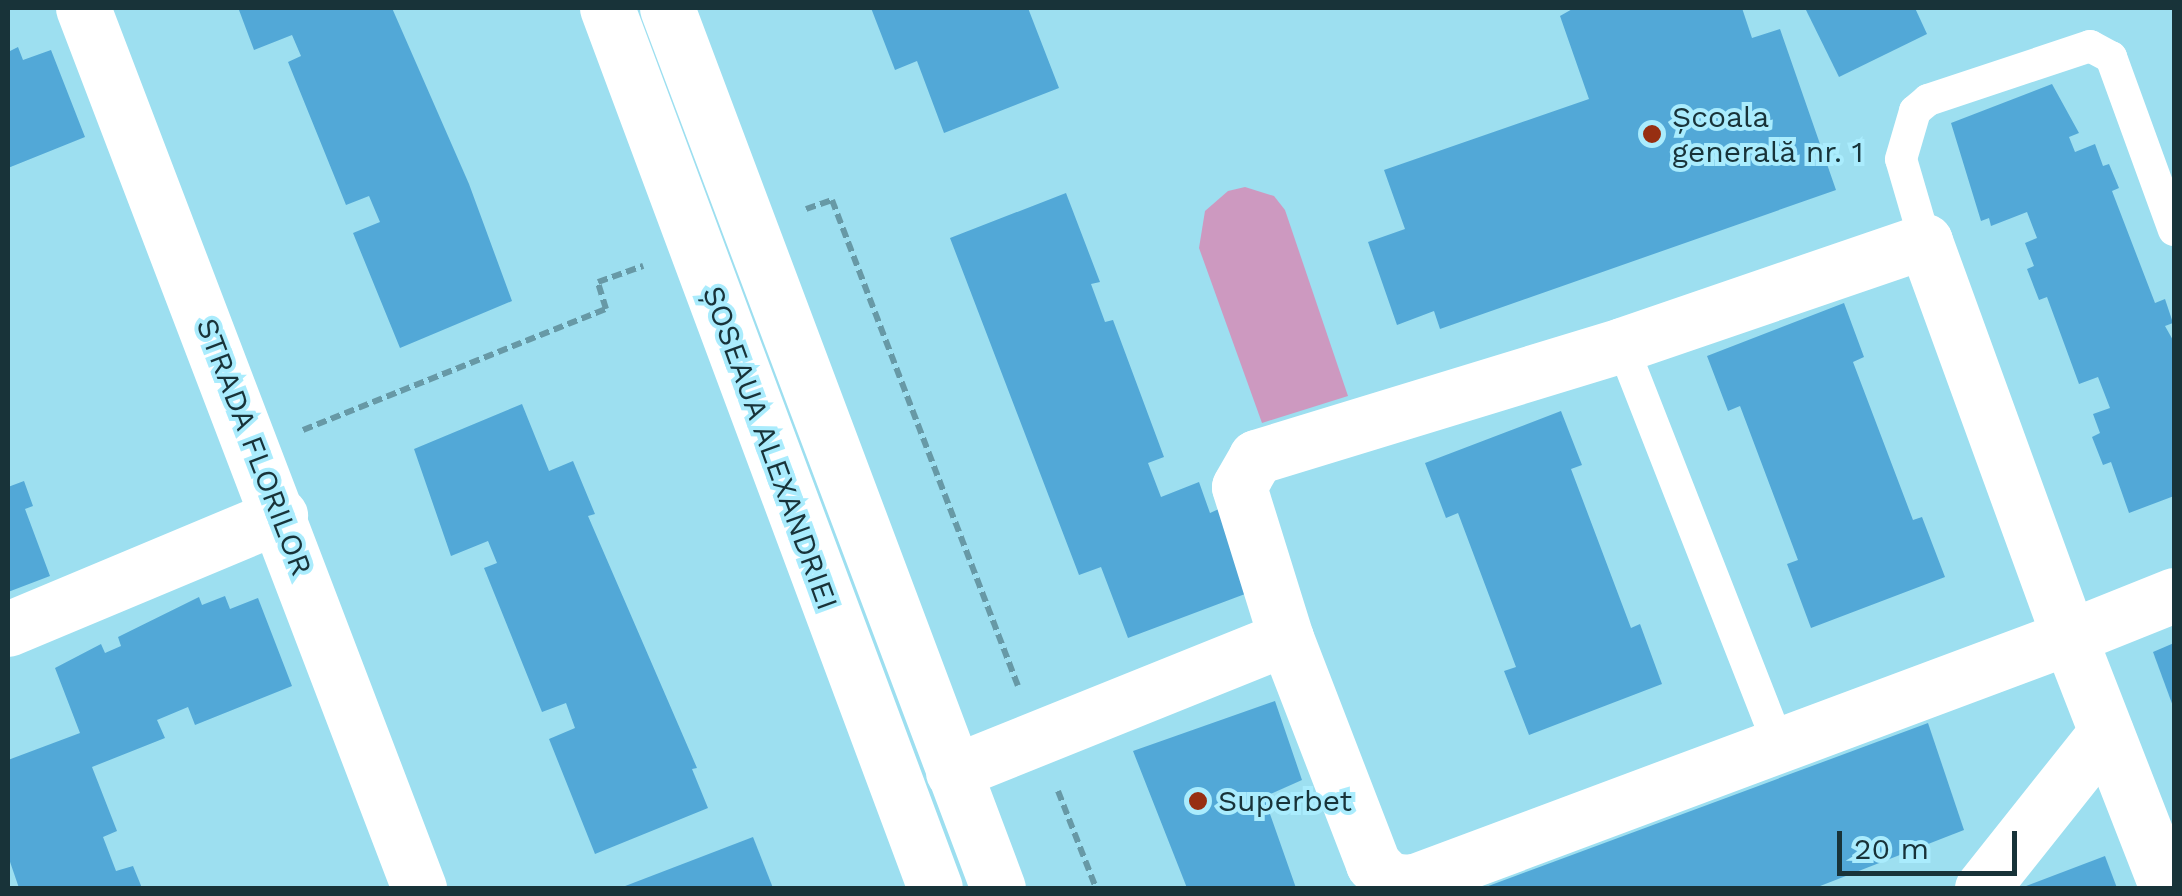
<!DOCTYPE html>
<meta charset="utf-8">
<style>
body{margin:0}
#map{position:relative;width:2182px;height:896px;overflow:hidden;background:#9ddff0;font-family:"Work Sans",sans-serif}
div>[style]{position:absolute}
.green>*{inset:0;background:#cd99c0}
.building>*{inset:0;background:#52a8d7}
.path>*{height:6px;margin-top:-3px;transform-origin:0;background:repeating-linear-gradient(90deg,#6799a6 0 10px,transparent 0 15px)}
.service>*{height:32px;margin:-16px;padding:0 16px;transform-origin:16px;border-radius:16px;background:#fff}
.minor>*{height:55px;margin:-27.5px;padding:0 27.5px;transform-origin:27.5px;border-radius:27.5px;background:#fff}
.trunk>*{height:55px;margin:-27.5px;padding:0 27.5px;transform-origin:27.5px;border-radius:27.5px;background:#fff}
.dots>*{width:28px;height:28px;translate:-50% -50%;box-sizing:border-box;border:5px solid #aaecfd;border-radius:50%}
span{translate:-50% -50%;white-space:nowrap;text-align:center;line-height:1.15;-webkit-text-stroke:8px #aaecfd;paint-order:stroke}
.poi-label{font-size:30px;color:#183339}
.left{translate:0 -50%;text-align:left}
.street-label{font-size:30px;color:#183339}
.frame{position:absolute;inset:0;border:10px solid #183339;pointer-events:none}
.scale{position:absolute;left:1837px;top:831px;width:180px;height:45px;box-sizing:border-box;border:5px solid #183339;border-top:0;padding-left:12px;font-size:30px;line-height:35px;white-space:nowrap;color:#183339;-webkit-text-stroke:8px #aaecfd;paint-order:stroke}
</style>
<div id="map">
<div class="green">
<div style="clip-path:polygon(1245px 187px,1274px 196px,1285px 210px,1348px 396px,1262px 423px,1199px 248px,1205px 211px,1228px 191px)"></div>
</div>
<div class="building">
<div style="clip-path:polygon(246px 8px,392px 8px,469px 184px,512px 301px,400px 348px,353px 233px,380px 222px,369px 196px,346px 205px,288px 62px,301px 56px,292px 35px,254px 50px,239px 10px)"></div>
<div style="clip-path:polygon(871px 8px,1028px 8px,1059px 88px,944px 133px,917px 61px,895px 70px)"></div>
<div style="clip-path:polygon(1574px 8px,1742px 8px,1752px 38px,1780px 29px,1836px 190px,1440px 329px,1434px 311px,1397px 325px,1368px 242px,1405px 229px,1384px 170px,1589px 99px,1560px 16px)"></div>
<div style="clip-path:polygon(1805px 8px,1915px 8px,1927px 34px,1839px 77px)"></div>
<div style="clip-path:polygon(18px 47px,23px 60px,51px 50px,85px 137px,8px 168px,8px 52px)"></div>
<div style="clip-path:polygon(2052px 84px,2079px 133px,2069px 137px,2075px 152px,2095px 144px,2103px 166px,2109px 164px,2119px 188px,2112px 191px,2155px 303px,2165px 299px,2173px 323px,2165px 326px,2174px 342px,2174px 496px,2129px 513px,2111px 462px,2103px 465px,2092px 437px,2100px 433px,2093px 414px,2110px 408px,2098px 377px,2079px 384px,2047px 297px,2039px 300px,2027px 269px,2034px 266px,2025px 243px,2037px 238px,2027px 212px,1991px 226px,1989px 218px,1981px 221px,1951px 123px)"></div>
<div style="clip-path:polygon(1066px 193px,1100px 282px,1091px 284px,1105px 322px,1113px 320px,1164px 457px,1148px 463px,1161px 497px,1199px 482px,1210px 513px,1221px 508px,1253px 591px,1128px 638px,1101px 567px,1079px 575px,950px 238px)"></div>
<div style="clip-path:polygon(1844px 303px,1864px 357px,1853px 362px,1913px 520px,1922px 517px,1945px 577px,1811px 628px,1787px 564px,1798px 560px,1740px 406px,1728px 411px,1707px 356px)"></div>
<div style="clip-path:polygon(522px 404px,549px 471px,573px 461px,595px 514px,588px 516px,697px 768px,692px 769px,708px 808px,595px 854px,549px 739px,575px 728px,566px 703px,542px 712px,484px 568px,497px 563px,488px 541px,451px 556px,414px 449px)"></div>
<div style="clip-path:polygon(1561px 411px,1582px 465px,1571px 469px,1631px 628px,1640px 624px,1662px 684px,1529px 735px,1504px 671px,1516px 667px,1458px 513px,1446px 518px,1425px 463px)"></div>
<div style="clip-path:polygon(24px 481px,33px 506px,25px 509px,50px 576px,8px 592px,8px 487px)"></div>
<div style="clip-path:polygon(225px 596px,230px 609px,258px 598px,292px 686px,195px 725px,188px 707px,157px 720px,165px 738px,92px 767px,117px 831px,103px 837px,116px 871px,133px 866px,142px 888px,19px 888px,8px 856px,8px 760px,80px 733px,55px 668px,101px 644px,105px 653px,121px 646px,118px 637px,199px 597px,202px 605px)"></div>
<div style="clip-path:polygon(2174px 643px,2174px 709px,2153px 652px)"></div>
<div style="clip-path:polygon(1275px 701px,1302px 780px,1264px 797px,1296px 888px,1187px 888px,1133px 751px)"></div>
<div style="clip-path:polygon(1928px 723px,1964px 830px,1815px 888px,1483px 888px)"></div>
<div style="clip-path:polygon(753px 837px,773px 888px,620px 888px)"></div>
<div style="clip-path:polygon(2105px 856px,2117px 888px,2021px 888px)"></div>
</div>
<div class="path">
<div style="left:806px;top:209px;width:28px;rotate:-19deg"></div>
<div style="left:832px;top:200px;width:520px;rotate:69.06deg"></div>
<div style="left:303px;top:430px;width:326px;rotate:-21.8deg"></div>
<div style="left:606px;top:309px;width:28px;rotate:-107deg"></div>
<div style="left:598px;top:282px;width:48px;rotate:-19.6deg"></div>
<div style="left:1058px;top:791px;width:104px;rotate:68.6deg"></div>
</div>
<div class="service">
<div style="left:1925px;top:241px;width:85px;rotate:-106.3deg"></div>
<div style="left:1901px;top:159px;width:50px;rotate:-73.7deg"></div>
<div style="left:1915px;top:111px;width:17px;rotate:-40deg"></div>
<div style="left:1928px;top:100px;width:171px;rotate:-18.4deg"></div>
<div style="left:2090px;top:46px;width:24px;rotate:28deg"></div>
<div style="left:2111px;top:57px;width:184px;rotate:70deg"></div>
<div style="left:1622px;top:345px;width:428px;rotate:68.6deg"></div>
</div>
<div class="minor">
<div style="left:83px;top:8px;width:942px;rotate:69.1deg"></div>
<div style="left:8px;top:629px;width:295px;rotate:-22.7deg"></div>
<div style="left:953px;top:772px;width:359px;rotate:-21.9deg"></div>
<div style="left:1982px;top:888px;width:199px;rotate:-51.5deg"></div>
<div style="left:2167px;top:888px;width:269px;rotate:-111.3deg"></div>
<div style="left:2069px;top:637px;width:421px;rotate:-110deg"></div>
<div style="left:1925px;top:241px;width:320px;rotate:161.1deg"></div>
<div style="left:1622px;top:345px;width:383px;rotate:163deg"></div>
<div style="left:1256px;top:457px;width:34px;rotate:120deg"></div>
<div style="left:1239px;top:487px;width:158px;rotate:72.7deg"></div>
<div style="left:1286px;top:638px;width:242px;rotate:68.9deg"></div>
<div style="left:1373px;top:864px;width:21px;rotate:45deg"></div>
<div style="left:1388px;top:879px;width:15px;rotate:11deg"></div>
<div style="left:1403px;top:882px;width:12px;rotate:-5deg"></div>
<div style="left:1415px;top:881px;width:698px;rotate:-20.46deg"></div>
<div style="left:2069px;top:637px;width:113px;rotate:-21.8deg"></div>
</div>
<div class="trunk">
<div style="left:607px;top:8px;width:939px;rotate:69.56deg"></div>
<div style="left:667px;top:8px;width:940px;rotate:69.39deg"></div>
</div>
<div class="dots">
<div style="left:1652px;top:134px;background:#972f12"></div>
<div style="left:1198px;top:801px;background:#972f12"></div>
</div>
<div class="poi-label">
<span class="left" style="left:1672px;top:134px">Școala<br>generală nr. 1</span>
<span class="left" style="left:1218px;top:801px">Superbet</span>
</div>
<div class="street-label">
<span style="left:254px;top:447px;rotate:69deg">STRADA FLORILOR</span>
<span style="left:770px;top:448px;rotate:70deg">ȘOSEAUA ALEXANDRIEI</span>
</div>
<div class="frame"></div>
<div class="scale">20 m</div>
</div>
